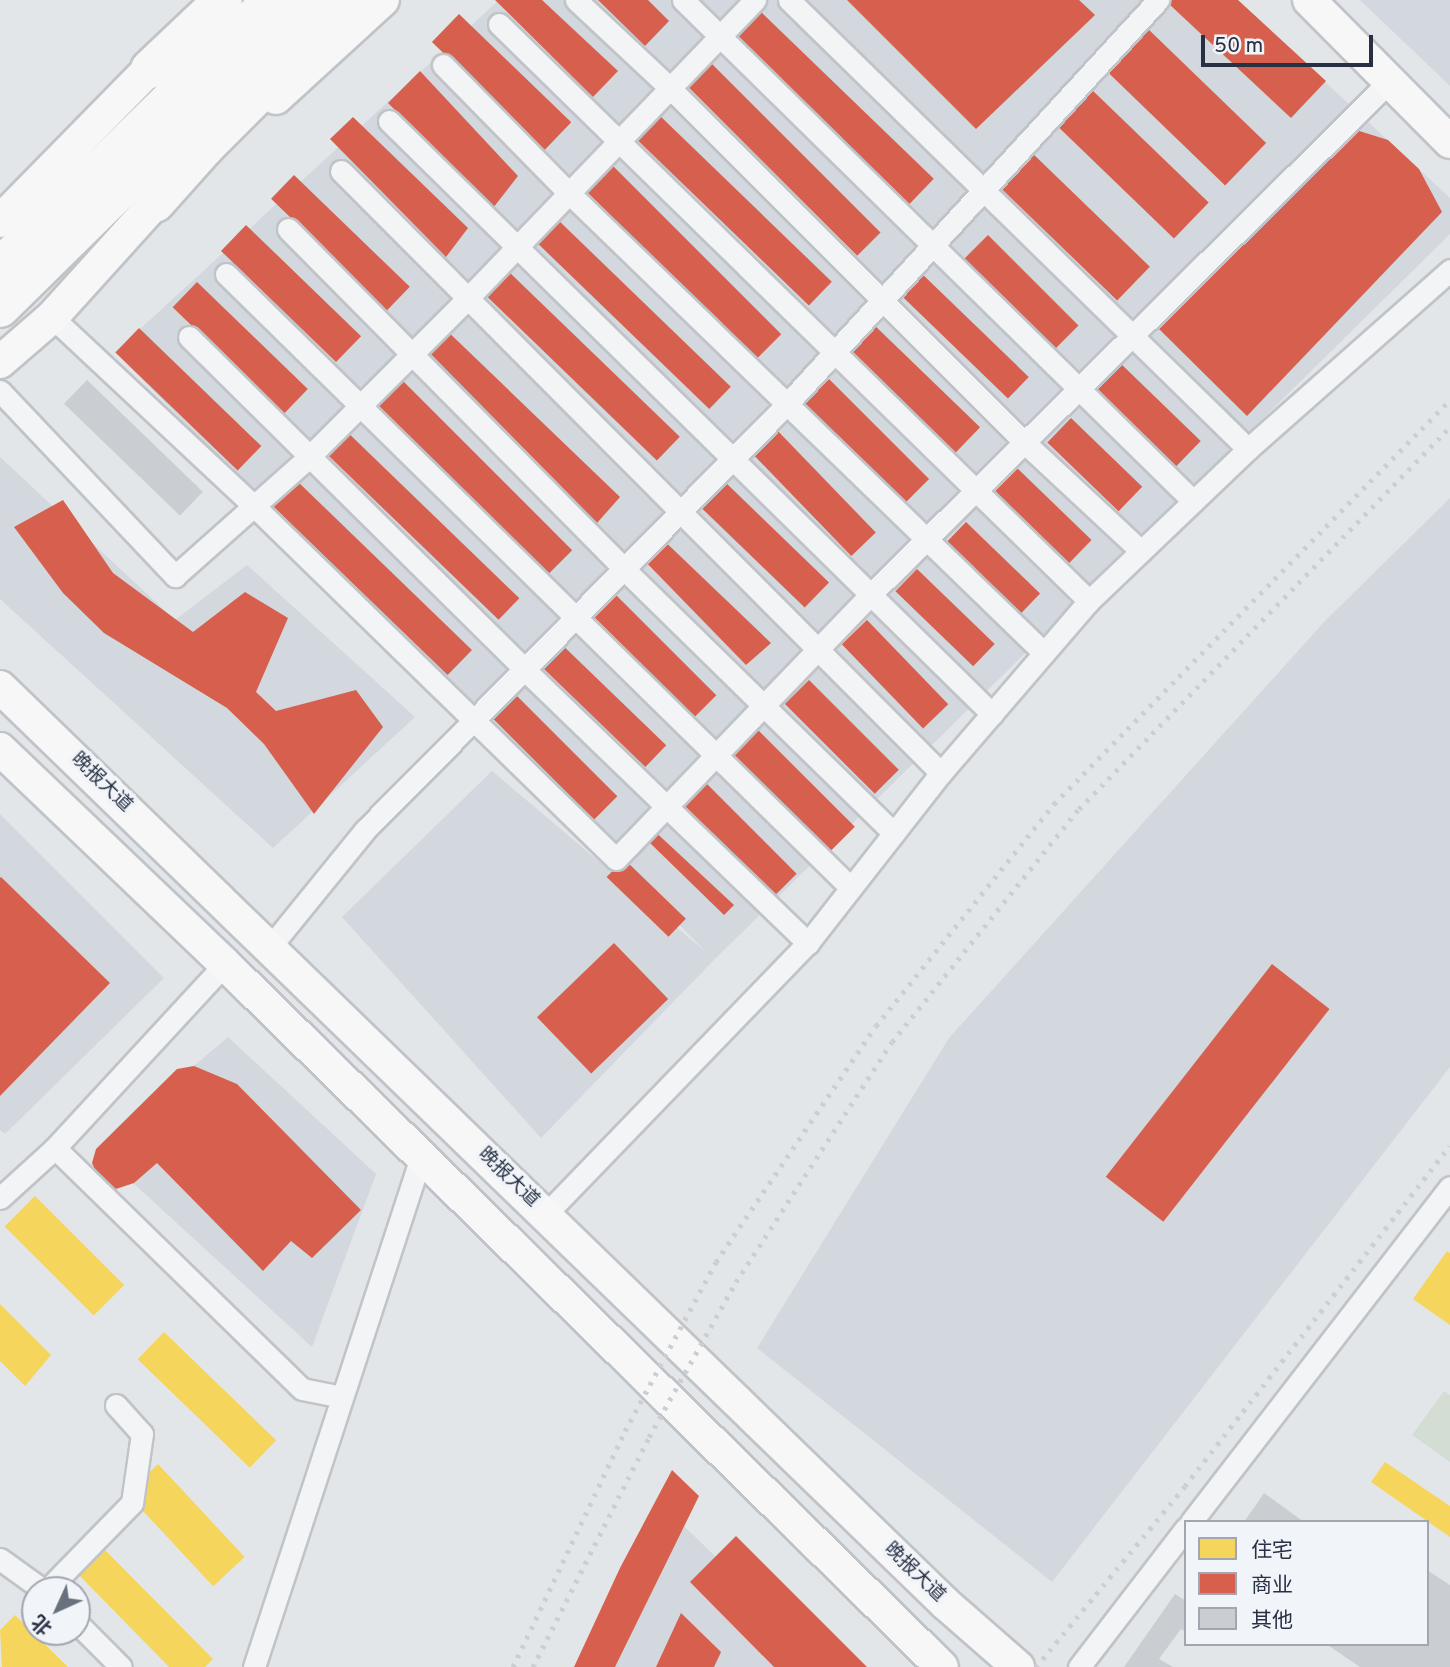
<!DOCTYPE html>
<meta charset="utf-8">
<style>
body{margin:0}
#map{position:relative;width:1450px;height:1667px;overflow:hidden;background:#e3e6e9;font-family:Overpass,"Noto Sans SC",sans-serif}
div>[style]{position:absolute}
.built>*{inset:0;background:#d3d7de}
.green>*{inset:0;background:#d3ddd4}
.homes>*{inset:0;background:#f6d55c;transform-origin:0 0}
.shops>*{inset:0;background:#d6604d;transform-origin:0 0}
.building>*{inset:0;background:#cacdd1;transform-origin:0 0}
.roads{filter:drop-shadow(2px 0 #c0c3c7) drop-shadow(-2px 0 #c0c3c7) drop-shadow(0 2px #c0c3c7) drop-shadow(0 -2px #c0c3c7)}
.street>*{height:21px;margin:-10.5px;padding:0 10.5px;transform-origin:10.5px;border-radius:10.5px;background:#f3f4f6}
.secondary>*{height:32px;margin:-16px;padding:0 16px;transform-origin:16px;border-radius:16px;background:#f7f7f7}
.highway>*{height:38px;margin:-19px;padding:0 19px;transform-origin:19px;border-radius:19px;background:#f7f7f7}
.rail>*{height:5px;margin-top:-2.5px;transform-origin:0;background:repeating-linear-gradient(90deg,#ccced1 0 3.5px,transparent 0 10.5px)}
span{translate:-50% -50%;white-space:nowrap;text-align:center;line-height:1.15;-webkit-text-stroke:7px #f1f4f8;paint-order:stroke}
.street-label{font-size:19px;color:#283144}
.legend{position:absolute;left:1184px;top:1520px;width:245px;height:126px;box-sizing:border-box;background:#f1f4f8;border:2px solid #a1a6b0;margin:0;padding:9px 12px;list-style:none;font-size:21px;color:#283144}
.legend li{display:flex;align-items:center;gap:14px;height:35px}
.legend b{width:35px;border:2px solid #a1a6b0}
.north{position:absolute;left:21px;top:1576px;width:70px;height:70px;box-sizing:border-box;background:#f1f4f8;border:2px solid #a1a6b0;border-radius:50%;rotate:225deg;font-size:19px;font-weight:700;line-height:28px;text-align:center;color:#283144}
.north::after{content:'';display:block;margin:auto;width:24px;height:32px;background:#69707e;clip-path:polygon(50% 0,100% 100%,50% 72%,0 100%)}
.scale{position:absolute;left:1201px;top:35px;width:172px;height:32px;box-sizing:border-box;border:4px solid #283144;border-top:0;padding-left:9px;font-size:21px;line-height:24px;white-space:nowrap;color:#283144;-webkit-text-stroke:5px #f1f4f8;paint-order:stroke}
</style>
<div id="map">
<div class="built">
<div style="clip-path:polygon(499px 0,1237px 0,1450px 198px,1450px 234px,714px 960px,541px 1138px,342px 917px,492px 771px,706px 952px,115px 352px)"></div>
<div style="clip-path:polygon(1360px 0,1450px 0,1450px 86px)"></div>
<div style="clip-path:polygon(0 457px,175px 620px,247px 565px,415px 717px,273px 848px,0 599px)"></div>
<div style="clip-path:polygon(1450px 498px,1450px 1067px,1052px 1582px,757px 1348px,949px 1038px,1324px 622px)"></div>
<div style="clip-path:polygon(0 814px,164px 978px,5px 1134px,0 1130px)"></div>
<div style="clip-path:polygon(228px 1037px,376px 1174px,312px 1347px,96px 1149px)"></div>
<div style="clip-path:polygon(668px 1511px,831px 1667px,584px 1667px)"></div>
</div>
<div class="green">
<div style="clip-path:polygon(1444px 1391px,1450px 1395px,1450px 1462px,1412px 1435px)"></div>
</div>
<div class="homes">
<div style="left:35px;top:1196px;width:126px;height:43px;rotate:45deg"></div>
<div style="clip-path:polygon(1447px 1251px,1450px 1253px,1450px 1325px,1413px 1299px)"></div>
<div style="clip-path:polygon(0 1304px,51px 1355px,25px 1386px,0 1361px)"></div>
<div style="left:164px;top:1332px;width:156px;height:38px;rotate:44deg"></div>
<div style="clip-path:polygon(1385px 1462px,1450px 1506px,1450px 1537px,1371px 1482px)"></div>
<div style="left:158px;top:1464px;width:127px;height:43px;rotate:47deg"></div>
<div style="clip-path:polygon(104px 1549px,213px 1659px,205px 1667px,169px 1667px,77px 1573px)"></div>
<div style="clip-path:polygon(15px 1615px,68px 1667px,2px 1667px,0 1630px)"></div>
</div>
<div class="shops">
<div style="clip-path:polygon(495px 0,542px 0,618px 71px,593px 97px)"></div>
<div style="clip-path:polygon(598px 0,648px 0,669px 21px,645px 46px)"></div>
<div style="clip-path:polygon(847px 0,1079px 0,1095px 15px,976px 129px)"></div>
<div style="clip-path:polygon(1172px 0,1238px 0,1326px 81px,1291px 118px,1169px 4px)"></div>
<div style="left:759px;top:10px;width:243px;height:35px;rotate:44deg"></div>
<div style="left:459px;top:14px;width:156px;height:39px;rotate:44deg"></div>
<div style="left:1146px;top:27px;width:167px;height:59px;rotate:44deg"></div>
<div style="left:708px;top:60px;width:244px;height:33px;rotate:45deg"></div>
<div style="clip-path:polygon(420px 71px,518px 176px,493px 208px,388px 103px)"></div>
<div style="left:1090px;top:88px;width:165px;height:50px;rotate:44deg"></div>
<div style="left:657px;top:113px;width:243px;height:33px;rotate:44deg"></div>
<div style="clip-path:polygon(353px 117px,468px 228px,446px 257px,330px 139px)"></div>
<div style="clip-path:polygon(1356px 130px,1388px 140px,1419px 169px,1442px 212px,1247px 416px,1157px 327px)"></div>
<div style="left:1029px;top:150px;width:168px;height:47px;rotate:44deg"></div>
<div style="left:608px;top:161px;width:245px;height:37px;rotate:45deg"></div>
<div style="left:294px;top:175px;width:161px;height:33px;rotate:44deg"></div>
<div style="left:556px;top:218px;width:243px;height:31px;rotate:44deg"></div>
<div style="left:246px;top:225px;width:160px;height:36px;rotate:44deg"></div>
<div style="left:988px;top:235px;width:128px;height:35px;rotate:45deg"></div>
<div style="left:505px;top:268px;width:243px;height:33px;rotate:44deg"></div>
<div style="left:918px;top:270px;width:154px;height:30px;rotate:44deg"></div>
<div style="left:197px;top:282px;width:154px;height:35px;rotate:44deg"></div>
<div style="left:870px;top:321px;width:153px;height:36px;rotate:44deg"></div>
<div style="clip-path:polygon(441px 325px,620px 497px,597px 523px,422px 345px)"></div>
<div style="left:139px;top:328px;width:170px;height:34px;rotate:44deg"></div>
<div style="left:1118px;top:361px;width:115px;height:38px;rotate:44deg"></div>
<div style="left:394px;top:372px;width:252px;height:35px;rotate:45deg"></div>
<div style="left:823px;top:373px;width:150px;height:36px;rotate:45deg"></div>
<div style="left:1071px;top:418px;width:99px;height:34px;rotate:44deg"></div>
<div style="left:341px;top:426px;width:248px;height:30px;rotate:44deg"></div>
<div style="left:773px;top:426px;width:148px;height:34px;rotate:46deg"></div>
<div style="left:1016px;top:467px;width:105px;height:32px;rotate:44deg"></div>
<div style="left:295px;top:479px;width:246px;height:35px;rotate:44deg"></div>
<div style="left:724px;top:481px;width:146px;height:35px;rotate:44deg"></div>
<div style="clip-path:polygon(63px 500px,113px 573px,193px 632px,245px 592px,288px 618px,256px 692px,276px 711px,356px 690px,383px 727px,314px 814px,264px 744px,227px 708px,104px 633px,63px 593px,14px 527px)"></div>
<div style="left:966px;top:522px;width:103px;height:28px;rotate:44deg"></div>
<div style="clip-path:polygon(656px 533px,771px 643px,746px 665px,637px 553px)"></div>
<div style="left:917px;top:569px;width:108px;height:31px;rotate:44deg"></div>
<div style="left:606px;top:585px;width:156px;height:31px;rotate:45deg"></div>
<div style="left:867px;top:620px;width:117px;height:35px;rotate:46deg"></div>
<div style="left:554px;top:637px;width:156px;height:30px;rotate:44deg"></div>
<div style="left:809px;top:680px;width:127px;height:34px;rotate:45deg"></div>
<div style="left:507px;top:686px;width:156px;height:33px;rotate:45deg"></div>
<div style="left:758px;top:730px;width:137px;height:36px;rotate:45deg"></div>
<div style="left:704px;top:781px;width:131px;height:34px;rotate:45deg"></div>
<div style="clip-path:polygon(649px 826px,734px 905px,724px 915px,650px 843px,637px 857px,627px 848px)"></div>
<div style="left:624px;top:859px;width:86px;height:25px;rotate:44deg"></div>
<div style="clip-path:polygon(1px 877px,110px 983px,0 1096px,0 878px)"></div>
<div style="left:614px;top:943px;width:78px;height:107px;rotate:46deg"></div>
<div style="left:1272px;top:964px;width:73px;height:270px;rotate:38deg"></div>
<div style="clip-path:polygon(194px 1066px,237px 1084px,361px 1210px,312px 1258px,291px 1241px,263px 1271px,157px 1163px,134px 1183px,116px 1189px,100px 1181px,92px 1163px,96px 1149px,177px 1069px)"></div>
<div style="clip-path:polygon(672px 1470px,699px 1496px,615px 1667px,574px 1667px,620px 1568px)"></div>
<div style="clip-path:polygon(736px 1536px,867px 1667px,774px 1667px,690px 1582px)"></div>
<div style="clip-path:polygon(681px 1613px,721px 1652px,714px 1667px,656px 1667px)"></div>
</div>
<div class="building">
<div style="left:87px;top:380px;width:161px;height:33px;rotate:44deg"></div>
<div style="clip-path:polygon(1264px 1493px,1304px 1522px,1244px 1522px)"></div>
<div style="clip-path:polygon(1427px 1570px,1450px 1585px,1450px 1667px,1360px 1667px,1326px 1644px,1427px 1644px)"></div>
<div style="clip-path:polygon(1175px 1594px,1186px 1601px,1186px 1632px,1181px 1629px,1159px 1659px,1173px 1667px,1124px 1667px)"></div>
</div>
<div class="roads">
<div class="street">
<div style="left:576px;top:0;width:129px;rotate:43.1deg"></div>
<div style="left:670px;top:88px;width:501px;rotate:45deg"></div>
<div style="left:1024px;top:442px;width:160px;rotate:43deg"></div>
<div style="left:683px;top:0;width:715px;rotate:44.49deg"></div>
<div style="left:789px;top:0;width:642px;rotate:44.37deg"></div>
<div style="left:499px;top:24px;width:825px;rotate:44.36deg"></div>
<div style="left:443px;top:65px;width:180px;rotate:45.5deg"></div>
<div style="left:569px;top:193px;width:661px;rotate:44.08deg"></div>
<div style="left:389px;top:121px;width:846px;rotate:44.52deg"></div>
<div style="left:341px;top:171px;width:850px;rotate:45.1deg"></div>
<div style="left:288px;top:229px;width:477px;rotate:45.3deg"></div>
<div style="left:623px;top:568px;width:379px;rotate:44.4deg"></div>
<div style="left:226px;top:274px;width:876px;rotate:44.49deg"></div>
<div style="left:52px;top:317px;width:275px;rotate:43.1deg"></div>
<div style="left:253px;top:505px;width:507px;rotate:44.28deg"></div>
<div style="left:616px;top:859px;width:366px;rotate:-46.1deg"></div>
<div style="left:870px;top:595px;width:731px;rotate:-44.67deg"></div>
<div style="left:189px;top:337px;width:472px;rotate:44.7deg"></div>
<div style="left:524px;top:669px;width:395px;rotate:44deg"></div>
<div style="left:0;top:391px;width:255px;rotate:46.6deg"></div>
<div style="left:175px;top:576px;width:179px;rotate:-41.6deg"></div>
<div style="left:309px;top:457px;width:225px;rotate:-45deg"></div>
<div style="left:468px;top:298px;width:414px;rotate:-46.1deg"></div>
<div style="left:270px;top:947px;width:151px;rotate:-50.9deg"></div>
<div style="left:365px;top:830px;width:600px;rotate:-45.27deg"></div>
<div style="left:787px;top:404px;width:549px;rotate:-47.44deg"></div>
<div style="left:55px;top:1148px;width:345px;rotate:44.3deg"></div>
<div style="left:302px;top:1389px;width:41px;rotate:11.3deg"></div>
<div style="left:0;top:1198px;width:74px;rotate:-42.3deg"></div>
<div style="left:55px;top:1148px;width:251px;rotate:-47.3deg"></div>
<div style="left:545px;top:1215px;width:378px;rotate:-46deg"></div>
<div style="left:808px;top:943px;width:216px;rotate:-52deg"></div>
<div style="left:941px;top:773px;width:227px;rotate:-49.3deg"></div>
<div style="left:1089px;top:601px;width:220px;rotate:-43.7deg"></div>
<div style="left:1248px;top:449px;width:270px;rotate:-41.5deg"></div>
<div style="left:1191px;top:1522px;width:423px;rotate:-52.3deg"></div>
<div style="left:0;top:1559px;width:53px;rotate:35.8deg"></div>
<div style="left:47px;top:1590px;width:122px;rotate:-45.7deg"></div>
<div style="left:132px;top:1503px;width:70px;rotate:-81.8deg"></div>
<div style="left:142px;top:1434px;width:39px;rotate:-132deg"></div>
<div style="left:77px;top:1623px;width:62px;rotate:45deg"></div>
<div style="left:254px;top:1667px;width:537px;rotate:-71.87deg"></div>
<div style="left:1079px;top:1667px;width:175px;rotate:-52.4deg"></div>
</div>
<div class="secondary">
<div style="left:1309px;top:0;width:200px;rotate:45.2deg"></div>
<div style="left:276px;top:98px;width:145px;rotate:-42.5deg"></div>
<div style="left:0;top:221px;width:237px;rotate:-45.5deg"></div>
<div style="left:0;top:362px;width:69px;rotate:-40.9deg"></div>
<div style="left:52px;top:317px;width:154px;rotate:-47.9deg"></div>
<div style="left:155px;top:203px;width:24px;rotate:-42deg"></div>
<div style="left:0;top:687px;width:1317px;rotate:44.11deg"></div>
<div style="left:946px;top:1604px;width:96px;rotate:41.2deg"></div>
<div style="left:0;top:749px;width:311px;rotate:43.7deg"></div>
<div style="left:225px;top:964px;width:1004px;rotate:44.44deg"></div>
</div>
<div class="highway">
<div style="left:150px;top:69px;width:100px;rotate:-43.4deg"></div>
<div style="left:155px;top:203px;width:75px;rotate:-48.2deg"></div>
<div style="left:205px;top:147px;width:208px;rotate:-45deg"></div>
<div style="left:0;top:267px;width:381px;rotate:-44.5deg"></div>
<div style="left:0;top:308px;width:439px;rotate:-44.5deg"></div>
</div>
</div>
<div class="rail">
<div style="left:513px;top:1667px;width:261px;rotate:-64.6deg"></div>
<div style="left:625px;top:1431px;width:192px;rotate:-61.7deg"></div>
<div style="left:716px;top:1262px;width:285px;rotate:-55.9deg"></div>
<div style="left:876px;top:1026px;width:285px;rotate:-51.3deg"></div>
<div style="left:1054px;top:804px;width:566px;rotate:-45.57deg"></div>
<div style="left:533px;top:1667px;width:258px;rotate:-63.2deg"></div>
<div style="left:649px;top:1437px;width:178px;rotate:-60.7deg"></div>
<div style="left:736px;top:1282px;width:286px;rotate:-57deg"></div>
<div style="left:892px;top:1042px;width:299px;rotate:-51.3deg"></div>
<div style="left:1079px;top:809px;width:533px;rotate:-45.84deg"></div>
<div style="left:1036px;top:1667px;width:234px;rotate:-50.5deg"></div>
<div style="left:1185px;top:1486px;width:431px;rotate:-52.1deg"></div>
</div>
<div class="street-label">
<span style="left:101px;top:783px;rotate:44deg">晚报大道</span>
<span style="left:508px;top:1178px;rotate:44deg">晚报大道</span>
<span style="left:914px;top:1573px;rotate:44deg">晚报大道</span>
</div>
<ul class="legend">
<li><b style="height:19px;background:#f6d55c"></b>住宅</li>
<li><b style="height:19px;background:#d6604d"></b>商业</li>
<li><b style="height:19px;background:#cacdd1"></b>其他</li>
</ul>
<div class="north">北</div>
<div class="scale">50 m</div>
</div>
